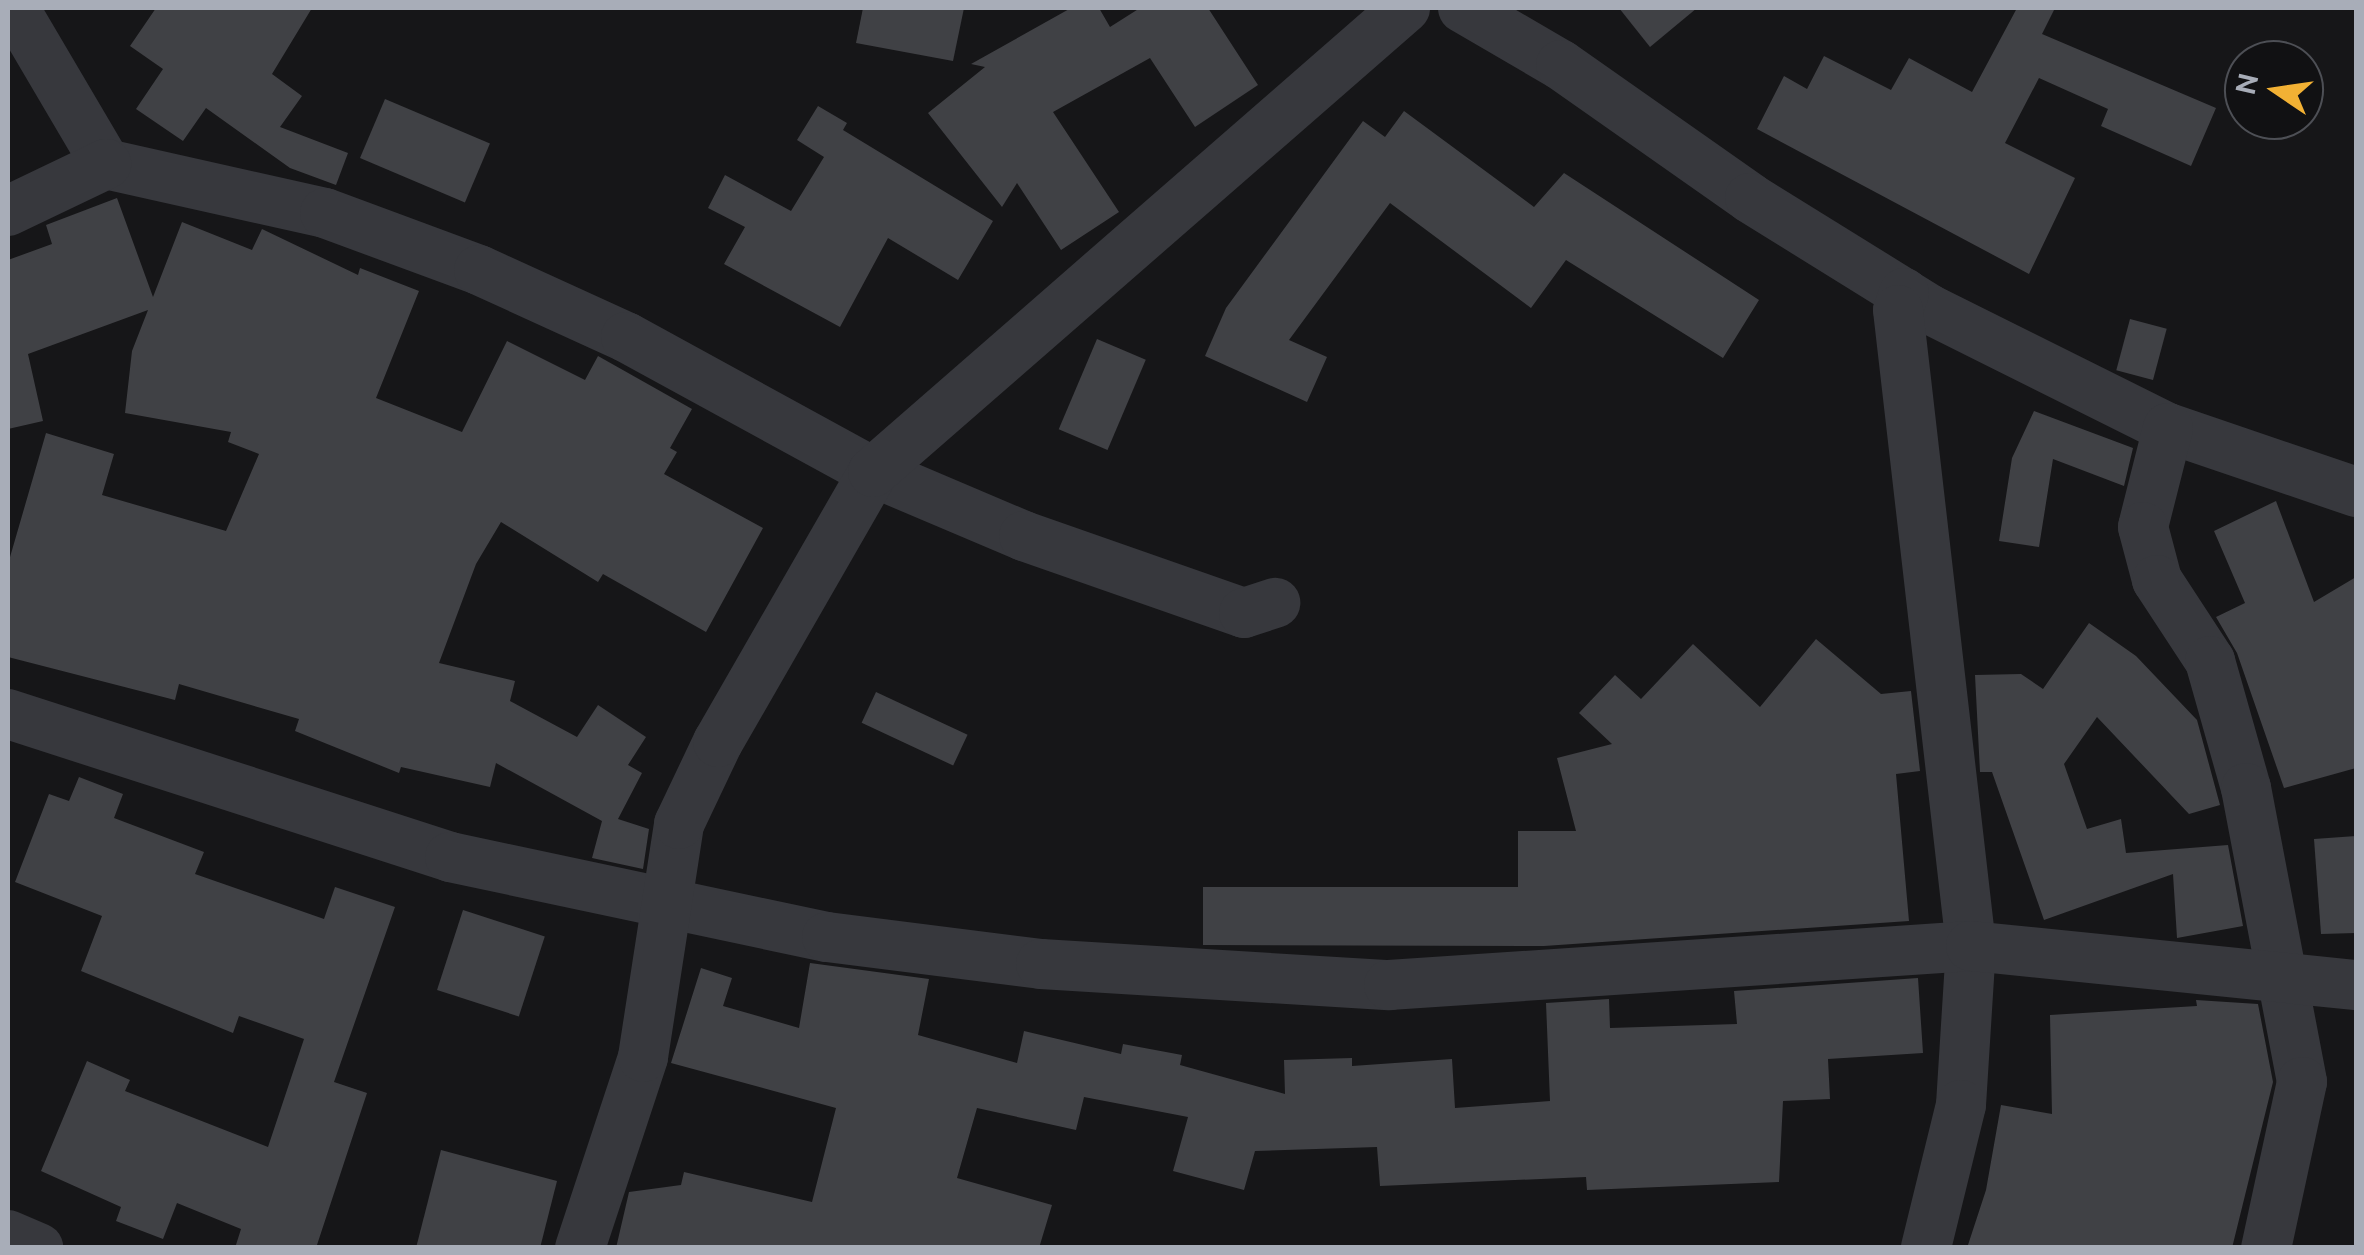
<!DOCTYPE html>
<style>
body{margin:0}
#map{position:relative;width:2364px;height:1255px;overflow:hidden;background:#161618;font-family:Ubuntu,sans-serif}
div>[style]{position:absolute}
.building>*{inset:0;background:#404145;transform-origin:0 0}
.street>*{height:50px;margin:-25px;padding:0 25px;transform-origin:25px;border-radius:25px;background:#37383d}
span{translate:-50% -50%;white-space:nowrap;text-align:center;line-height:1.15;-webkit-text-stroke:8px #111113;paint-order:stroke}
.frame{position:absolute;inset:0;border:10px solid #a8adb8;pointer-events:none}
.north{position:absolute;left:2224px;top:40px;width:100px;height:100px;box-sizing:border-box;background:#111113;border:2px solid #4d4f55;border-radius:50%;rotate:283deg;font-size:28px;font-weight:700;line-height:40px;text-align:center;color:#a8adb8}
.north::after{content:'';display:block;margin:auto;width:35px;height:45px;background:#f2b134;clip-path:polygon(50% 0,100% 100%,50% 72%,0 100%)}
</style>
<div id="map">
<div class="building">
<div style="clip-path:polygon(156px 8px,312px 8px,272px 74px,302px 96px,280px 127px,348px 153px,336px 185px,290px 168px,206px 108px,183px 141px,136px 109px,163px 69px,130px 46px)"></div>
<div style="clip-path:polygon(863px 8px,964px 8px,953px 61px,856px 43px)"></div>
<div style="clip-path:polygon(1071px 8px,1099px 8px,1110px 27px,1140px 8px,1208px 8px,1258px 85px,1195px 127px,1150px 58px,1053px 112px,1119px 212px,1061px 250px,1017px 183px,1002px 207px,928px 113px,985px 67px,971px 64px)"></div>
<div style="clip-path:polygon(1619px 8px,1697px 8px,1650px 47px)"></div>
<div style="clip-path:polygon(2017px 8px,2055px 8px,2042px 34px,2216px 108px,2191px 166px,2101px 126px,2108px 109px,2039px 78px,2005px 143px,2075px 178px,2029px 274px,1757px 129px,1784px 76px,1807px 89px,1824px 56px,1891px 90px,1909px 58px,1972px 92px)"></div>
<div style="left:385px;top:99px;width:114px;height:64px;rotate:23deg"></div>
<div style="clip-path:polygon(818px 106px,847px 123px,843px 130px,993px 221px,958px 280px,888px 238px,840px 327px,724px 264px,745px 227px,708px 208px,725px 175px,791px 211px,824px 157px,797px 140px)"></div>
<div style="clip-path:polygon(1404px 111px,1534px 207px,1564px 173px,1759px 300px,1723px 358px,1566px 260px,1531px 308px,1390px 203px,1289px 340px,1327px 357px,1307px 402px,1205px 356px,1226px 308px,1363px 121px,1385px 137px)"></div>
<div style="clip-path:polygon(117px 198px,153px 297px,182px 222px,252px 250px,262px 229px,358px 275px,360px 268px,419px 291px,376px 398px,462px 432px,507px 341px,585px 380px,598px 356px,692px 409px,670px 448px,677px 452px,664px 474px,763px 528px,706px 632px,603px 574px,598px 582px,501px 522px,476px 564px,439px 663px,515px 681px,510px 701px,577px 737px,598px 705px,646px 737px,628px 765px,642px 773px,618px 819px,649px 829px,643px 869px,592px 858px,602px 821px,496px 763px,490px 787px,401px 767px,399px 773px,295px 731px,299px 719px,179px 684px,175px 700px,8px 657px,8px 564px,46px 433px,114px 454px,102px 495px,226px 531px,259px 454px,228px 442px,231px 432px,125px 413px,132px 351px,148px 310px,28px 354px,43px 421px,8px 429px,8px 260px,52px 244px,46px 225px)"></div>
<div style="left:2130px;top:319px;width:38px;height:53px;rotate:15deg"></div>
<div style="left:1097px;top:339px;width:53px;height:98px;rotate:23deg"></div>
<div style="clip-path:polygon(2034px 411px,2133px 448px,2124px 486px,2053px 459px,2039px 547px,1999px 541px,2012px 458px)"></div>
<div style="clip-path:polygon(2276px 501px,2314px 602px,2356px 577px,2356px 768px,2284px 788px,2237px 653px,2216px 617px,2245px 603px,2214px 531px)"></div>
<div style="clip-path:polygon(2089px 623px,2136px 656px,2197px 720px,2220px 805px,2189px 814px,2097px 717px,2064px 764px,2087px 829px,2121px 819px,2126px 853px,2228px 845px,2243px 926px,2177px 938px,2173px 874px,2044px 920px,1992px 772px,1980px 772px,1975px 675px,2021px 674px,2043px 689px)"></div>
<div style="clip-path:polygon(1816px 639px,1881px 694px,1911px 691px,1920px 771px,1896px 774px,1909px 921px,1544px 946px,1203px 945px,1203px 887px,1518px 887px,1518px 831px,1576px 831px,1557px 758px,1612px 744px,1579px 713px,1615px 675px,1641px 699px,1693px 644px,1760px 707px)"></div>
<div style="left:876px;top:692px;width:101px;height:34px;rotate:25deg"></div>
<div style="clip-path:polygon(79px 777px,123px 794px,114px 818px,204px 852px,195px 874px,324px 919px,335px 887px,395px 907px,334px 1082px,367px 1093px,316px 1248px,235px 1248px,241px 1229px,177px 1203px,163px 1239px,116px 1221px,121px 1207px,41px 1171px,87px 1061px,130px 1080px,125px 1091px,268px 1147px,304px 1039px,239px 1016px,233px 1033px,81px 971px,102px 916px,15px 882px,49px 794px,69px 801px)"></div>
<div style="clip-path:polygon(2356px 836px,2356px 933px,2321px 934px,2314px 839px)"></div>
<div style="left:463px;top:910px;width:86px;height:84px;rotate:18deg"></div>
<div style="clip-path:polygon(810px 963px,929px 979px,918px 1035px,1017px 1063px,1024px 1031px,1121px 1054px,1123px 1044px,1182px 1055px,1180px 1065px,1285px 1094px,1284px 1060px,1352px 1058px,1352px 1066px,1452px 1059px,1455px 1108px,1550px 1101px,1546px 1003px,1609px 999px,1610px 1028px,1737px 1024px,1734px 991px,1918px 978px,1923px 1053px,1828px 1059px,1830px 1099px,1783px 1101px,1779px 1182px,1587px 1190px,1586px 1177px,1380px 1186px,1377px 1147px,1255px 1151px,1244px 1190px,1173px 1171px,1188px 1117px,1084px 1097px,1076px 1130px,977px 1108px,957px 1178px,1052px 1205px,1039px 1248px,616px 1248px,629px 1192px,681px 1185px,684px 1172px,812px 1202px,836px 1108px,671px 1063px,701px 968px,732px 978px,723px 1006px,799px 1028px)"></div>
<div style="clip-path:polygon(2196px 1000px,2258px 1004px,2273px 1082px,2232px 1248px,1967px 1248px,1986px 1190px,2001px 1105px,2052px 1114px,2050px 1015px,2197px 1006px)"></div>
<div style="clip-path:polygon(441px 1150px,557px 1181px,540px 1248px,416px 1248px)"></div>
</div>
<div class="street">
<div style="left:14px;top:8px;width:181px;rotate:59.5deg"></div>
<div style="left:106px;top:164px;width:224px;rotate:12.6deg"></div>
<div style="left:325px;top:213px;width:164px;rotate:20.3deg"></div>
<div style="left:479px;top:270px;width:162px;rotate:24.5deg"></div>
<div style="left:626px;top:337px;width:281px;rotate:28.7deg"></div>
<div style="left:873px;top:472px;width:164px;rotate:23deg"></div>
<div style="left:1024px;top:536px;width:233px;rotate:19.3deg"></div>
<div style="left:1244px;top:613px;width:33px;rotate:-18deg"></div>
<div style="left:1463px;top:8px;width:113px;rotate:30.2deg"></div>
<div style="left:1561px;top:65px;width:231px;rotate:35.1deg"></div>
<div style="left:1750px;top:198px;width:211px;rotate:31.8deg"></div>
<div style="left:1929px;top:309px;width:267px;rotate:26.5deg"></div>
<div style="left:2168px;top:428px;width:199px;rotate:18.8deg"></div>
<div style="left:8px;top:211px;width:109px;rotate:-25.6deg"></div>
<div style="left:1904px;top:293px;width:18px;rotate:109deg"></div>
<div style="left:1898px;top:310px;width:640px;rotate:83.45deg"></div>
<div style="left:1971px;top:946px;width:159px;rotate:93.6deg"></div>
<div style="left:1961px;top:1105px;width:147px;rotate:103.8deg"></div>
<div style="left:2168px;top:428px;width:102px;rotate:104.2deg"></div>
<div style="left:2143px;top:527px;width:55px;rotate:75.2deg"></div>
<div style="left:2157px;top:580px;width:97px;rotate:56.8deg"></div>
<div style="left:2210px;top:661px;width:132px;rotate:74.2deg"></div>
<div style="left:2246px;top:788px;width:299px;rotate:79.2deg"></div>
<div style="left:2302px;top:1082px;width:170px;rotate:102.2deg"></div>
<div style="left:8px;top:714px;width:465px;rotate:17.9deg"></div>
<div style="left:450px;top:857px;width:385px;rotate:12deg"></div>
<div style="left:827px;top:937px;width:216px;rotate:7.2deg"></div>
<div style="left:1041px;top:964px;width:349px;rotate:3.5deg"></div>
<div style="left:1389px;top:985px;width:583px;rotate:-3.83deg"></div>
<div style="left:1971px;top:946px;width:387px;rotate:5.8deg"></div>
<div style="left:8px;top:1235px;width:33px;rotate:23deg"></div>
<div style="left:580px;top:1248px;width:201px;rotate:-71.7deg"></div>
<div style="left:643px;top:1057px;width:236px;rotate:-81.2deg"></div>
<div style="left:679px;top:824px;width:91px;rotate:-64.6deg"></div>
<div style="left:718px;top:742px;width:311px;rotate:-60.1deg"></div>
<div style="left:873px;top:472px;width:706px;rotate:-41.09deg"></div>
</div>
<div class="frame"></div>
<div class="north">N</div>
</div>
